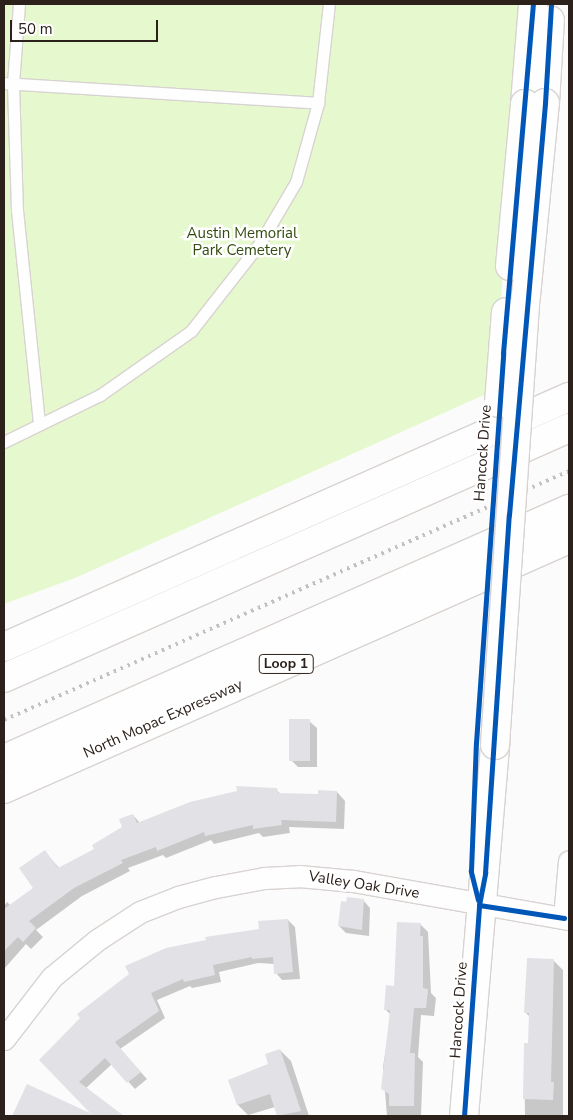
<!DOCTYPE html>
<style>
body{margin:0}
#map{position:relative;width:573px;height:1120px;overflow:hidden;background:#fbfbfb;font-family:"Nunito Sans",sans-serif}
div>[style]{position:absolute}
.green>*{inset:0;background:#e6f9ce}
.shadow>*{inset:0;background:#0003}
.building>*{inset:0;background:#e2e1e6;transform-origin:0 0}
.roads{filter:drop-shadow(1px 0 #d8d3d0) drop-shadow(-1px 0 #d8d3d0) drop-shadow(0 1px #d8d3d0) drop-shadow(0 -1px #d8d3d0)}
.service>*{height:11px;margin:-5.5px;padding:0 5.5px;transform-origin:5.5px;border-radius:5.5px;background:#fefefe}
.minor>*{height:21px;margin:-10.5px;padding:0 10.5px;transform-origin:10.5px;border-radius:10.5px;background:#fefefe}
.tertiary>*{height:28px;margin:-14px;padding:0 14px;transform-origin:14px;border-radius:14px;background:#fefefe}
.motorway>*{height:28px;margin:-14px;padding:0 14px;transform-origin:14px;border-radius:14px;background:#fefefe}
.rail>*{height:4px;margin-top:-2px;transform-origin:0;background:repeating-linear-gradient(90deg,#c2c1c0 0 2.5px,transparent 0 7.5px)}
.bridges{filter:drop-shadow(1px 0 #d8d3d0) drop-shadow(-1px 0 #d8d3d0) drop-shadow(0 1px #d8d3d0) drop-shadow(0 -1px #d8d3d0)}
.tertiary-bridge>*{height:28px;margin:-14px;padding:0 14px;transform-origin:14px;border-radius:14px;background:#fefefe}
.cycleway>*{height:5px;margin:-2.5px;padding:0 2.5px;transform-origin:2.5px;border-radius:2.5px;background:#0057b8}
span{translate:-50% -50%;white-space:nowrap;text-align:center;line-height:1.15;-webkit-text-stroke:5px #fff;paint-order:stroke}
.shield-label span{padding:1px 4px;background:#fff;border:1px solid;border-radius:4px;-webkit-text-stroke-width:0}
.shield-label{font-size:14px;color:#2c211b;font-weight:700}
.park-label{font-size:15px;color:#344b0f}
.street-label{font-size:15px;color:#2c211b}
.frame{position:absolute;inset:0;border:5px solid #2c211b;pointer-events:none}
.scale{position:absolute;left:10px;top:20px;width:148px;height:22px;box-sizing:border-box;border:2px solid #2c211b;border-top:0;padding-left:6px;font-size:15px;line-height:18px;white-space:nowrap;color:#2c211b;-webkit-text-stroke:4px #fff;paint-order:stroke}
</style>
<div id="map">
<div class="green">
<div style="clip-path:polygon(4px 4px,521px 4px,495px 390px,75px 578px,4px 604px)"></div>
</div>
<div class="shadow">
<div style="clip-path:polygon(309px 721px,317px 728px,317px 767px,298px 767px,291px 760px)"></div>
<div style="clip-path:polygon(276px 790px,281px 794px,319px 796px,337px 792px,345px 801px,344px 829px,289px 827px,290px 833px,263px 837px,259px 833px,214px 844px,211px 840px,166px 858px,163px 855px,128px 868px,130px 871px,82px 896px,36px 930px,43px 937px,31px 949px,26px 944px,4px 969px,4px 906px,7px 902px,11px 906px,35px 888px,45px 852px,60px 869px,96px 850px,124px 827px,133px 815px,140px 823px)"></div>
<div style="clip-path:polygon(363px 900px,370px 908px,369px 936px,346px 933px,339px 926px)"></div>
<div style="clip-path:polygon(288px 920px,295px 927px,300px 979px,282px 980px,276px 973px,275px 964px,258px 963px,219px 972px,221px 982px,192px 988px,190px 986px,157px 1000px,165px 1018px,120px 1049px,147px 1079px,135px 1089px,112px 1064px,85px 1089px,121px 1116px,94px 1116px,41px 1060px,82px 1018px,260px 930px)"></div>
<div style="clip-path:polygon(420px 924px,428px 932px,431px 993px,436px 998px,434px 1016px,421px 1015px,418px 1057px,423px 1062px,421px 1116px,387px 1116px,383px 1067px,391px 1015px,385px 1009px)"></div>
<div style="clip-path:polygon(553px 960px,563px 970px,563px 1116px,525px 1116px,524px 1058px,529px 1045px,530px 1017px,525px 1012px)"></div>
<div style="clip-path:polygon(280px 1050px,291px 1061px,309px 1116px,278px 1116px,275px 1107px,248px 1115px,238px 1105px,230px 1080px,269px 1064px)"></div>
<div style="clip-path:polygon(27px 1085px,82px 1115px,82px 1116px,13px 1116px)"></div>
</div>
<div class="building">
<div style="left:289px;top:719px;width:21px;height:42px"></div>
<div style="clip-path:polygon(236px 786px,277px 788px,278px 793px,318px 794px,318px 790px,337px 791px,336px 822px,281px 820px,282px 825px,253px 829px,253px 825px,205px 836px,204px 832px,157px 851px,156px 847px,121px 860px,123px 863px,74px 888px,29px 921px,36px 928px,23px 942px,18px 937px,4px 951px,4px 909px,33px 888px,19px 868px,45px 850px,58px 868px,94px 849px,92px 845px,122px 827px,119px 819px,133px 814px,137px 823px,190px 802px,237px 791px)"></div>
<div style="clip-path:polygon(347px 897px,364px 899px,362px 930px,338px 926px,341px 901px,346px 902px)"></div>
<div style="clip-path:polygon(288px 919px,293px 972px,274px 974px,273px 957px,252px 959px,252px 957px,213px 965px,215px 975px,184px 982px,183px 979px,151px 993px,159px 1011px,115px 1042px,141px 1072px,127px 1083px,105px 1058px,79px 1082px,124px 1116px,12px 1116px,27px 1084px,90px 1113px,39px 1060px,80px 1018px,77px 1014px,129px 974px,125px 966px,166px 948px,206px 940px,205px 937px,259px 929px,258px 921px)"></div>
<div style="clip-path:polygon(397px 922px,421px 923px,420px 936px,423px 936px,423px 988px,428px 989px,426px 1008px,414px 1008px,410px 1053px,415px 1053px,414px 1106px,389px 1106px,389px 1094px,381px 1089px,390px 1010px,384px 1010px,386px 985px,394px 986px)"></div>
<div style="clip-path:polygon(527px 958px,554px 959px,551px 1082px,554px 1082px,553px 1100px,523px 1099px,524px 1043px,528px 1043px,529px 1013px,524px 1013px)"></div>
<div style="clip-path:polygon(280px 1049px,301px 1111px,277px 1116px,270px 1094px,237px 1105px,228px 1080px,268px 1064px,265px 1054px)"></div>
</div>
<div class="roads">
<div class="service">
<div style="left:19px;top:4px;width:80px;rotate:94.3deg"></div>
<div style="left:13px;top:84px;width:126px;rotate:88.2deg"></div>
<div style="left:17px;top:210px;width:214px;rotate:84.1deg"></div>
<div style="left:4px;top:83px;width:315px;rotate:3.6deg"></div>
<div style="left:4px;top:442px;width:107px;rotate:-26.1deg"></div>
<div style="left:100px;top:395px;width:111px;rotate:-35.1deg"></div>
<div style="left:191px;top:331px;width:112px;rotate:-51.9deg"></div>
<div style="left:260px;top:243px;width:71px;rotate:-59.5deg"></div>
<div style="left:296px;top:182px;width:82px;rotate:-74.4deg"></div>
<div style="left:318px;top:103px;width:100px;rotate:-83.7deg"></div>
</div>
<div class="minor">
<div style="left:564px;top:918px;width:57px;rotate:-85deg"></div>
<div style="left:4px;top:1039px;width:78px;rotate:-52.3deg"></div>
<div style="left:52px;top:977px;width:58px;rotate:-39.4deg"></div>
<div style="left:97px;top:940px;width:51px;rotate:-33.1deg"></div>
<div style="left:140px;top:912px;width:41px;rotate:-21.5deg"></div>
<div style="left:178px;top:897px;width:39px;rotate:-15deg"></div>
<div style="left:216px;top:887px;width:49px;rotate:-10.6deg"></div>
<div style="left:264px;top:878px;width:35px;rotate:-3deg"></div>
<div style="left:299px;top:876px;width:54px;rotate:5.3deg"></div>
<div style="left:353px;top:881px;width:219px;rotate:10deg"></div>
</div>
<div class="tertiary">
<div style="left:545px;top:103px;width:83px;rotate:-86.6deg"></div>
<div style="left:525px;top:104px;width:100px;rotate:-85.4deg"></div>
<div style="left:464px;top:1116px;width:372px;rotate:-85.2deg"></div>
</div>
<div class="motorway">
<div style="left:4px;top:647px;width:618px;rotate:-23.87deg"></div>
<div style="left:4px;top:678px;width:618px;rotate:-23.87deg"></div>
<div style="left:4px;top:759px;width:618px;rotate:-23.87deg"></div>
<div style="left:4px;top:789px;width:618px;rotate:-23.87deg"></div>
</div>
</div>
<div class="rail">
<div style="left:4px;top:720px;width:617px;rotate:-23.78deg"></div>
</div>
<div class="bridges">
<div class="tertiary-bridge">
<div style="left:510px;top:266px;width:163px;rotate:-84.7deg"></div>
<div style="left:499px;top:403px;width:91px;rotate:-85.6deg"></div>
<div style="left:495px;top:745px;width:450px;rotate:-86.1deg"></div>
<div style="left:526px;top:296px;width:194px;rotate:-84.4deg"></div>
</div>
</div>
<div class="cycleway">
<div style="left:478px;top:900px;width:30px;rotate:-104deg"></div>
<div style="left:471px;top:871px;width:128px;rotate:-87.8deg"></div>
<div style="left:476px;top:743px;width:391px;rotate:-86deg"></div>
<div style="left:503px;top:353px;width:350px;rotate:-85.1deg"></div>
<div style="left:479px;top:905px;width:86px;rotate:8.7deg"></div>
<div style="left:464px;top:1116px;width:212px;rotate:-85.9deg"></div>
<div style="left:479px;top:905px;width:33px;rotate:-79deg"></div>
<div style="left:485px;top:873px;width:359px;rotate:-86.2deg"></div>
<div style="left:509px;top:515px;width:414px;rotate:-85deg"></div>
<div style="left:545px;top:103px;width:99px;rotate:-86.5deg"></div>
</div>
<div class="shield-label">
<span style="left:286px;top:664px">Loop 1</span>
</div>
<div class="park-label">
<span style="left:242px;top:242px">Austin Memorial<br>Park Cemetery</span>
</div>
<div class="street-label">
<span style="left:483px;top:453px;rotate:-86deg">Hancock Drive</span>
<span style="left:163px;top:719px;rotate:-24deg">North Mopac Expressway</span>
<span style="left:364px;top:885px;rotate:9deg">Valley Oak Drive</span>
<span style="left:459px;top:1010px;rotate:-86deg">Hancock Drive</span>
</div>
<div class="frame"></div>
<div class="scale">50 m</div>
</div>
